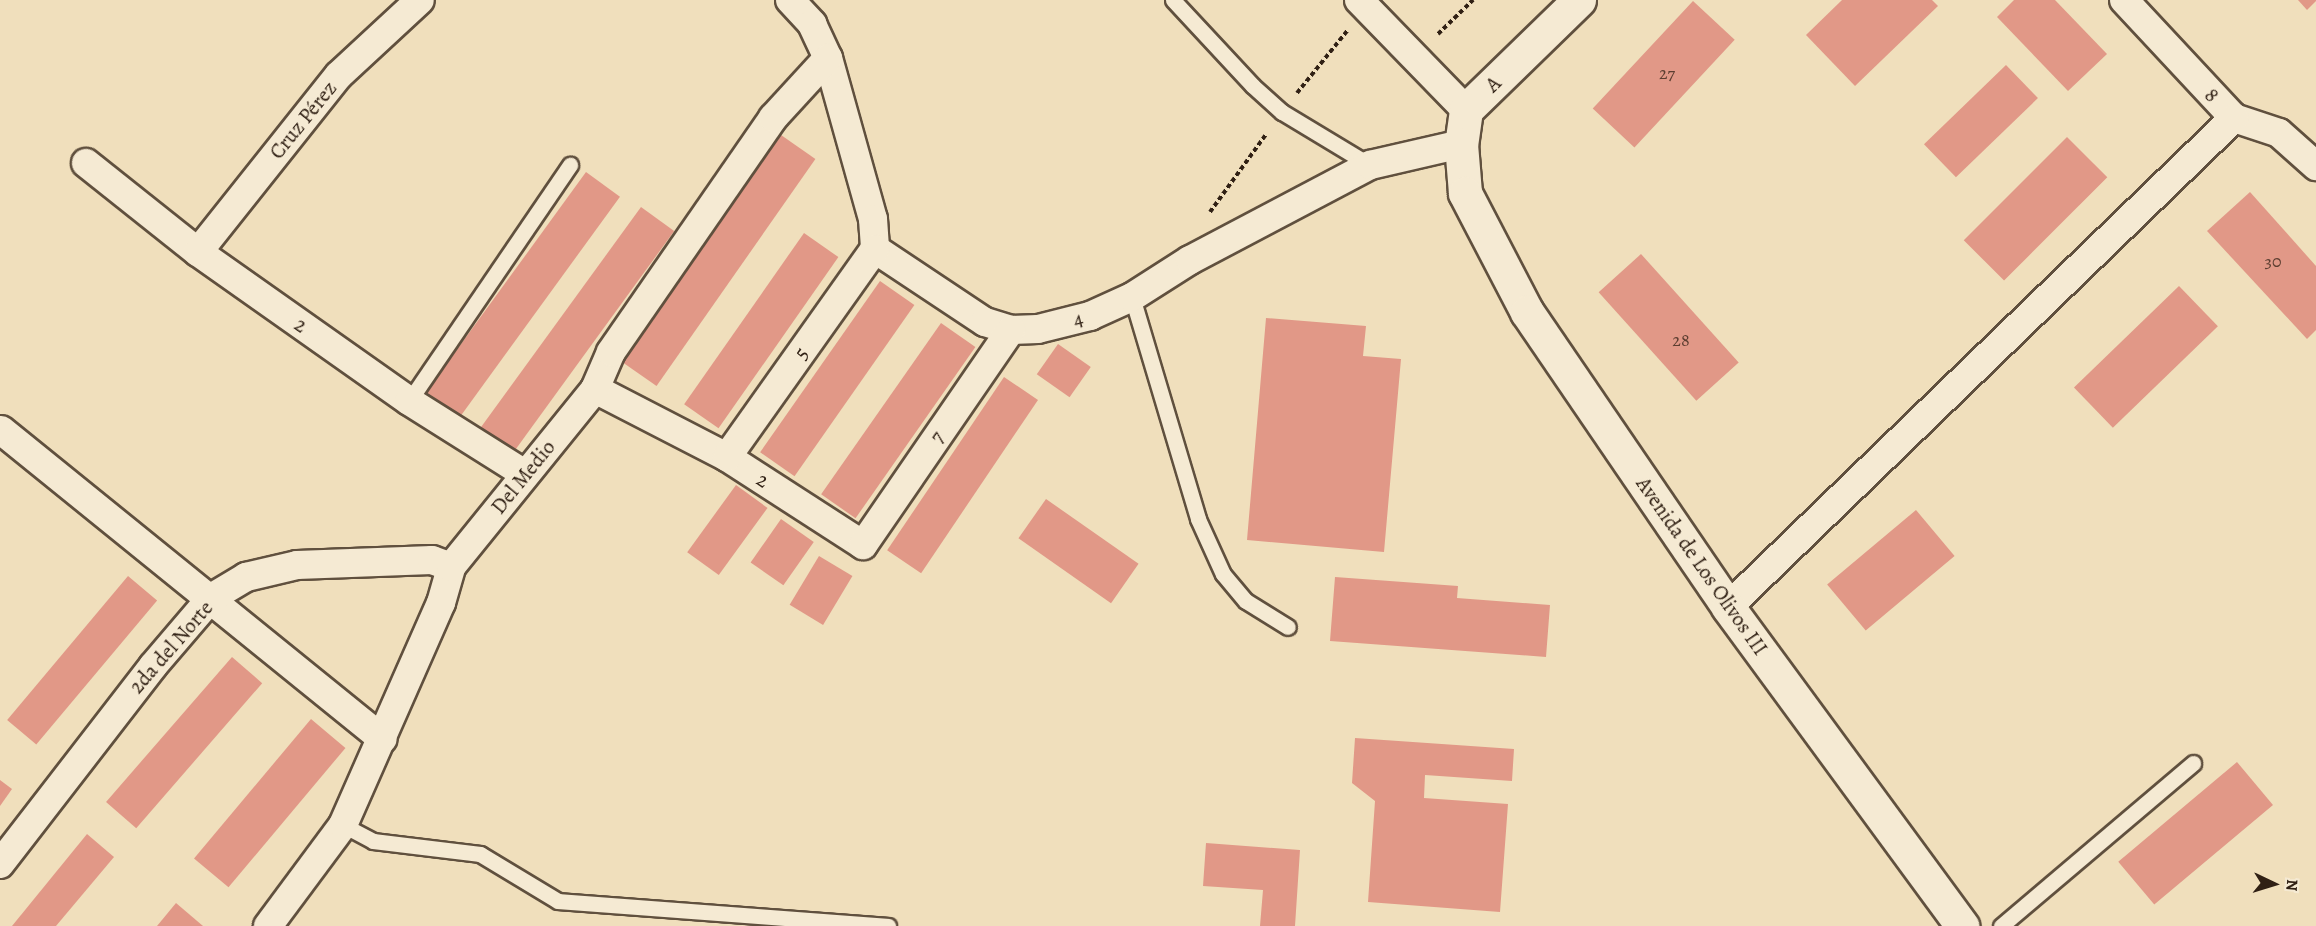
<!DOCTYPE html>
<meta charset="utf-8">
<style>
body{margin:0}
#map{position:relative;width:2316px;height:926px;overflow:hidden;background:#f0dfbc;font-family:Alegreya,serif}
div>[style]{position:absolute}
.building>*{inset:0;background:#e19887;transform-origin:0 0}
.path>*{height:4px;margin-top:-2px;transform-origin:0;background:repeating-linear-gradient(90deg,#302014 0 4.5px,transparent 0 7.5px)}
.roads{filter:drop-shadow(2px 0 #60503e) drop-shadow(-2px 0 #60503e) drop-shadow(0 2px #60503e) drop-shadow(0 -2px #60503e)}
.service>*{height:15px;margin:-7.5px;padding:0 7.5px;transform-origin:7.5px;border-radius:7.5px;background:#f5ead3}
.minor>*{height:28px;margin:-14px;padding:0 14px;transform-origin:14px;border-radius:14px;background:#f5ead3}
.tertiary>*{height:33px;margin:-16.5px;padding:0 16.5px;transform-origin:16.5px;border-radius:16.5px;background:#f5ead3}
span{translate:-50% -50%;white-space:nowrap;text-align:center;line-height:1.15;-webkit-text-stroke:4.5px #f5ead3;paint-order:stroke}
.number-label{font-size:18px;color:#5c3e31}
.number-label span{-webkit-text-stroke-width:0}
.street-label{font-size:21px;color:#302014}
.north{position:absolute;left:2244px;top:854px;width:60px;height:60px;-webkit-text-stroke:4px #f5ead3;paint-order:stroke;rotate:94deg;font-size:16px;font-weight:700;line-height:24px;text-align:center;color:#302014}
.north::after{content:'';display:block;margin:auto;width:21px;height:27px;background:#302014;clip-path:polygon(50% 0,100% 100%,50% 72%,0 100%)}
</style>
<div id="map">
<div class="building">
<div style="clip-path:polygon(1842px 0,1932px 0,1938px 6px,1855px 86px,1806px 35px)"></div>
<div style="clip-path:polygon(2014px 0,2055px 0,2107px 54px,2068px 91px,1997px 17px)"></div>
<div style="clip-path:polygon(2298px 0,2316px 0,2316px 1px,2307px 10px)"></div>
<div style="left:1693px;top:1px;width:57px;height:147px;rotate:43deg"></div>
<div style="left:2006px;top:65px;width:46px;height:114px;rotate:46deg"></div>
<div style="left:781px;top:135px;width:42px;height:277px;rotate:35deg"></div>
<div style="left:2067px;top:137px;width:57px;height:146px;rotate:45deg"></div>
<div style="left:586px;top:172px;width:42px;height:276px;rotate:36deg"></div>
<div style="clip-path:polygon(2250px 192px,2316px 266px,2316px 330px,2307px 339px,2207px 231px)"></div>
<div style="left:641px;top:207px;width:41px;height:277px;rotate:36deg"></div>
<div style="left:804px;top:233px;width:42px;height:209px;rotate:35deg"></div>
<div style="left:1641px;top:254px;width:146px;height:57px;rotate:48deg"></div>
<div style="left:880px;top:281px;width:42px;height:209px;rotate:35deg"></div>
<div style="left:2179px;top:286px;width:56px;height:146px;rotate:46deg"></div>
<div style="clip-path:polygon(1266px 318px,1366px 326px,1363px 356px,1401px 359px,1384px 552px,1247px 540px)"></div>
<div style="left:941px;top:323px;width:42px;height:209px;rotate:35deg"></div>
<div style="left:1058px;top:344px;width:40px;height:37px;rotate:35deg"></div>
<div style="left:1004px;top:377px;width:41px;height:209px;rotate:34deg"></div>
<div style="left:736px;top:485px;width:39px;height:83px;rotate:36deg"></div>
<div style="left:1046px;top:499px;width:113px;height:48px;rotate:35deg"></div>
<div style="left:1916px;top:510px;width:60px;height:116px;rotate:50deg"></div>
<div style="left:781px;top:519px;width:40px;height:53px;rotate:35deg"></div>
<div style="left:819px;top:556px;width:39px;height:57px;rotate:31deg"></div>
<div style="left:128px;top:576px;width:38px;height:188px;rotate:40deg"></div>
<div style="clip-path:polygon(1335px 577px,1458px 586px,1457px 598px,1550px 605px,1546px 657px,1330px 641px)"></div>
<div style="left:232px;top:657px;width:40px;height:192px;rotate:41deg"></div>
<div style="left:311px;top:719px;width:45px;height:182px;rotate:40deg"></div>
<div style="clip-path:polygon(1355px 738px,1514px 749px,1512px 781px,1425px 775px,1424px 798px,1508px 804px,1500px 912px,1368px 902px,1375px 801px,1352px 783px)"></div>
<div style="left:2237px;top:762px;width:56px;height:155px;rotate:50deg"></div>
<div style="clip-path:polygon(0 780px,12px 789px,0 806px)"></div>
<div style="clip-path:polygon(87px 834px,114px 857px,56px 926px,12px 926px)"></div>
<div style="clip-path:polygon(1206px 843px,1300px 850px,1295px 926px,1260px 926px,1263px 890px,1203px 886px)"></div>
<div style="clip-path:polygon(176px 903px,203px 926px,157px 926px)"></div>
</div>
<div class="path">
<div style="left:1438px;top:34px;width:49px;rotate:-44.2deg"></div>
<div style="left:1297px;top:93px;width:80px;rotate:-51.1deg"></div>
<div style="left:1210px;top:212px;width:97px;rotate:-54.2deg"></div>
</div>
<div class="roads">
<div class="service">
<div style="left:1173px;top:0;width:117px;rotate:47.1deg"></div>
<div style="left:1253px;top:86px;width:39px;rotate:42deg"></div>
<div style="left:1282px;top:112px;width:103px;rotate:31.1deg"></div>
<div style="left:1132px;top:297px;width:232px;rotate:73.4deg"></div>
<div style="left:1198px;top:519px;width:60px;rotate:65.6deg"></div>
<div style="left:1223px;top:574px;width:35px;rotate:50deg"></div>
<div style="left:1246px;top:601px;width:49px;rotate:31.8deg"></div>
<div style="left:409px;top:401px;width:286px;rotate:-55.7deg"></div>
<div style="left:343px;top:825px;width:34px;rotate:28deg"></div>
<div style="left:373px;top:841px;width:108px;rotate:6.9deg"></div>
<div style="left:480px;top:854px;width:91px;rotate:31.1deg"></div>
<div style="left:558px;top:901px;width:331px;rotate:4.3deg"></div>
<div style="left:2001px;top:926px;width:252px;rotate:-40.3deg"></div>
</div>
<div class="minor">
<div style="left:790px;top:0;width:33px;rotate:47deg"></div>
<div style="left:812px;top:24px;width:38px;rotate:65deg"></div>
<div style="left:828px;top:58px;width:167px;rotate:74.4deg"></div>
<div style="left:873px;top:219px;width:30px;rotate:86deg"></div>
<div style="left:875px;top:249px;width:132px;rotate:33.6deg"></div>
<div style="left:985px;top:322px;width:27px;rotate:17deg"></div>
<div style="left:1011px;top:330px;width:27px;rotate:-2deg"></div>
<div style="left:1038px;top:329px;width:54px;rotate:-14deg"></div>
<div style="left:1090px;top:316px;width:46px;rotate:-24.3deg"></div>
<div style="left:1132px;top:297px;width:69px;rotate:-32.5deg"></div>
<div style="left:1190px;top:260px;width:204px;rotate:-27.8deg"></div>
<div style="left:1370px;top:165px;width:93px;rotate:-13deg"></div>
<div style="left:1359px;top:0;width:153px;rotate:45.8deg"></div>
<div style="left:2124px;top:0;width:161px;rotate:47deg"></div>
<div style="left:2234px;top:118px;width:47px;rotate:18.4deg"></div>
<div style="left:2279px;top:133px;width:50px;rotate:41.7deg"></div>
<div style="left:86px;top:163px;width:143px;rotate:38.5deg"></div>
<div style="left:198px;top:252px;width:258px;rotate:35.2deg"></div>
<div style="left:409px;top:401px;width:137px;rotate:32.2deg"></div>
<div style="left:198px;top:252px;width:226px;rotate:-51.5deg"></div>
<div style="left:339px;top:75px;width:110px;rotate:-42.8deg"></div>
<div style="left:595px;top:389px;width:148px;rotate:27.3deg"></div>
<div style="left:727px;top:457px;width:162px;rotate:32.9deg"></div>
<div style="left:863px;top:545px;width:261px;rotate:-55.5deg"></div>
<div style="left:1px;top:430px;width:491px;rotate:39deg"></div>
<div style="left:727px;top:457px;width:255px;rotate:-54.6deg"></div>
<div style="left:1728px;top:607px;width:704px;rotate:-44.02deg"></div>
<div style="left:0;top:864px;width:250px;rotate:-52.3deg"></div>
<div style="left:153px;top:666px;width:89px;rotate:-49.5deg"></div>
<div style="left:211px;top:598px;width:41px;rotate:-31deg"></div>
<div style="left:246px;top:577px;width:52px;rotate:-13.2deg"></div>
<div style="left:297px;top:565px;width:135px;rotate:-2.1deg"></div>
<div style="left:432px;top:560px;width:20px;rotate:20deg"></div>
<div style="left:268px;top:926px;width:126px;rotate:-53.4deg"></div>
<div style="left:343px;top:825px;width:243px;rotate:-66.2deg"></div>
<div style="left:441px;top:603px;width:37px;rotate:-74deg"></div>
<div style="left:451px;top:567px;width:229px;rotate:-51deg"></div>
<div style="left:595px;top:389px;width:40px;rotate:-66.6deg"></div>
<div style="left:611px;top:352px;width:285px;rotate:-55.3deg"></div>
<div style="left:773px;top:118px;width:81px;rotate:-47.5deg"></div>
</div>
<div class="tertiary">
<div style="left:1579px;top:0;width:158px;rotate:135.8deg"></div>
<div style="left:1466px;top:110px;width:34px;rotate:98deg"></div>
<div style="left:1461px;top:144px;width:49px;rotate:85.3deg"></div>
<div style="left:1465px;top:193px;width:134px;rotate:62.5deg"></div>
<div style="left:1527px;top:312px;width:357px;rotate:55.7deg"></div>
<div style="left:1728px;top:607px;width:396px;rotate:53.7deg"></div>
</div>
</div>
<div class="number-label">
<span style="left:1667px;top:73px">27</span>
<span style="left:2273px;top:261px">30</span>
<span style="left:1681px;top:340px">28</span>
</div>
<div class="street-label">
<span style="left:1493px;top:84px;rotate:-44deg">A</span>
<span style="left:2212px;top:95px;rotate:47deg">8</span>
<span style="left:303px;top:120px;rotate:-51deg">Cruz Pérez</span>
<span style="left:1078px;top:319px;rotate:-15deg">4</span>
<span style="left:301px;top:325px;rotate:35deg">2</span>
<span style="left:801px;top:353px;rotate:-54deg">5</span>
<span style="left:937px;top:437px;rotate:-55deg">7</span>
<span style="left:523px;top:477px;rotate:-51deg">Del Medio</span>
<span style="left:763px;top:480px;rotate:33deg">2</span>
<span style="left:1702px;top:566px;rotate:55deg">Avenida de Los Olivos III</span>
<span style="left:171px;top:647px;rotate:-49deg">2da del Norte</span>
</div>
<div class="north">N</div>
</div>
